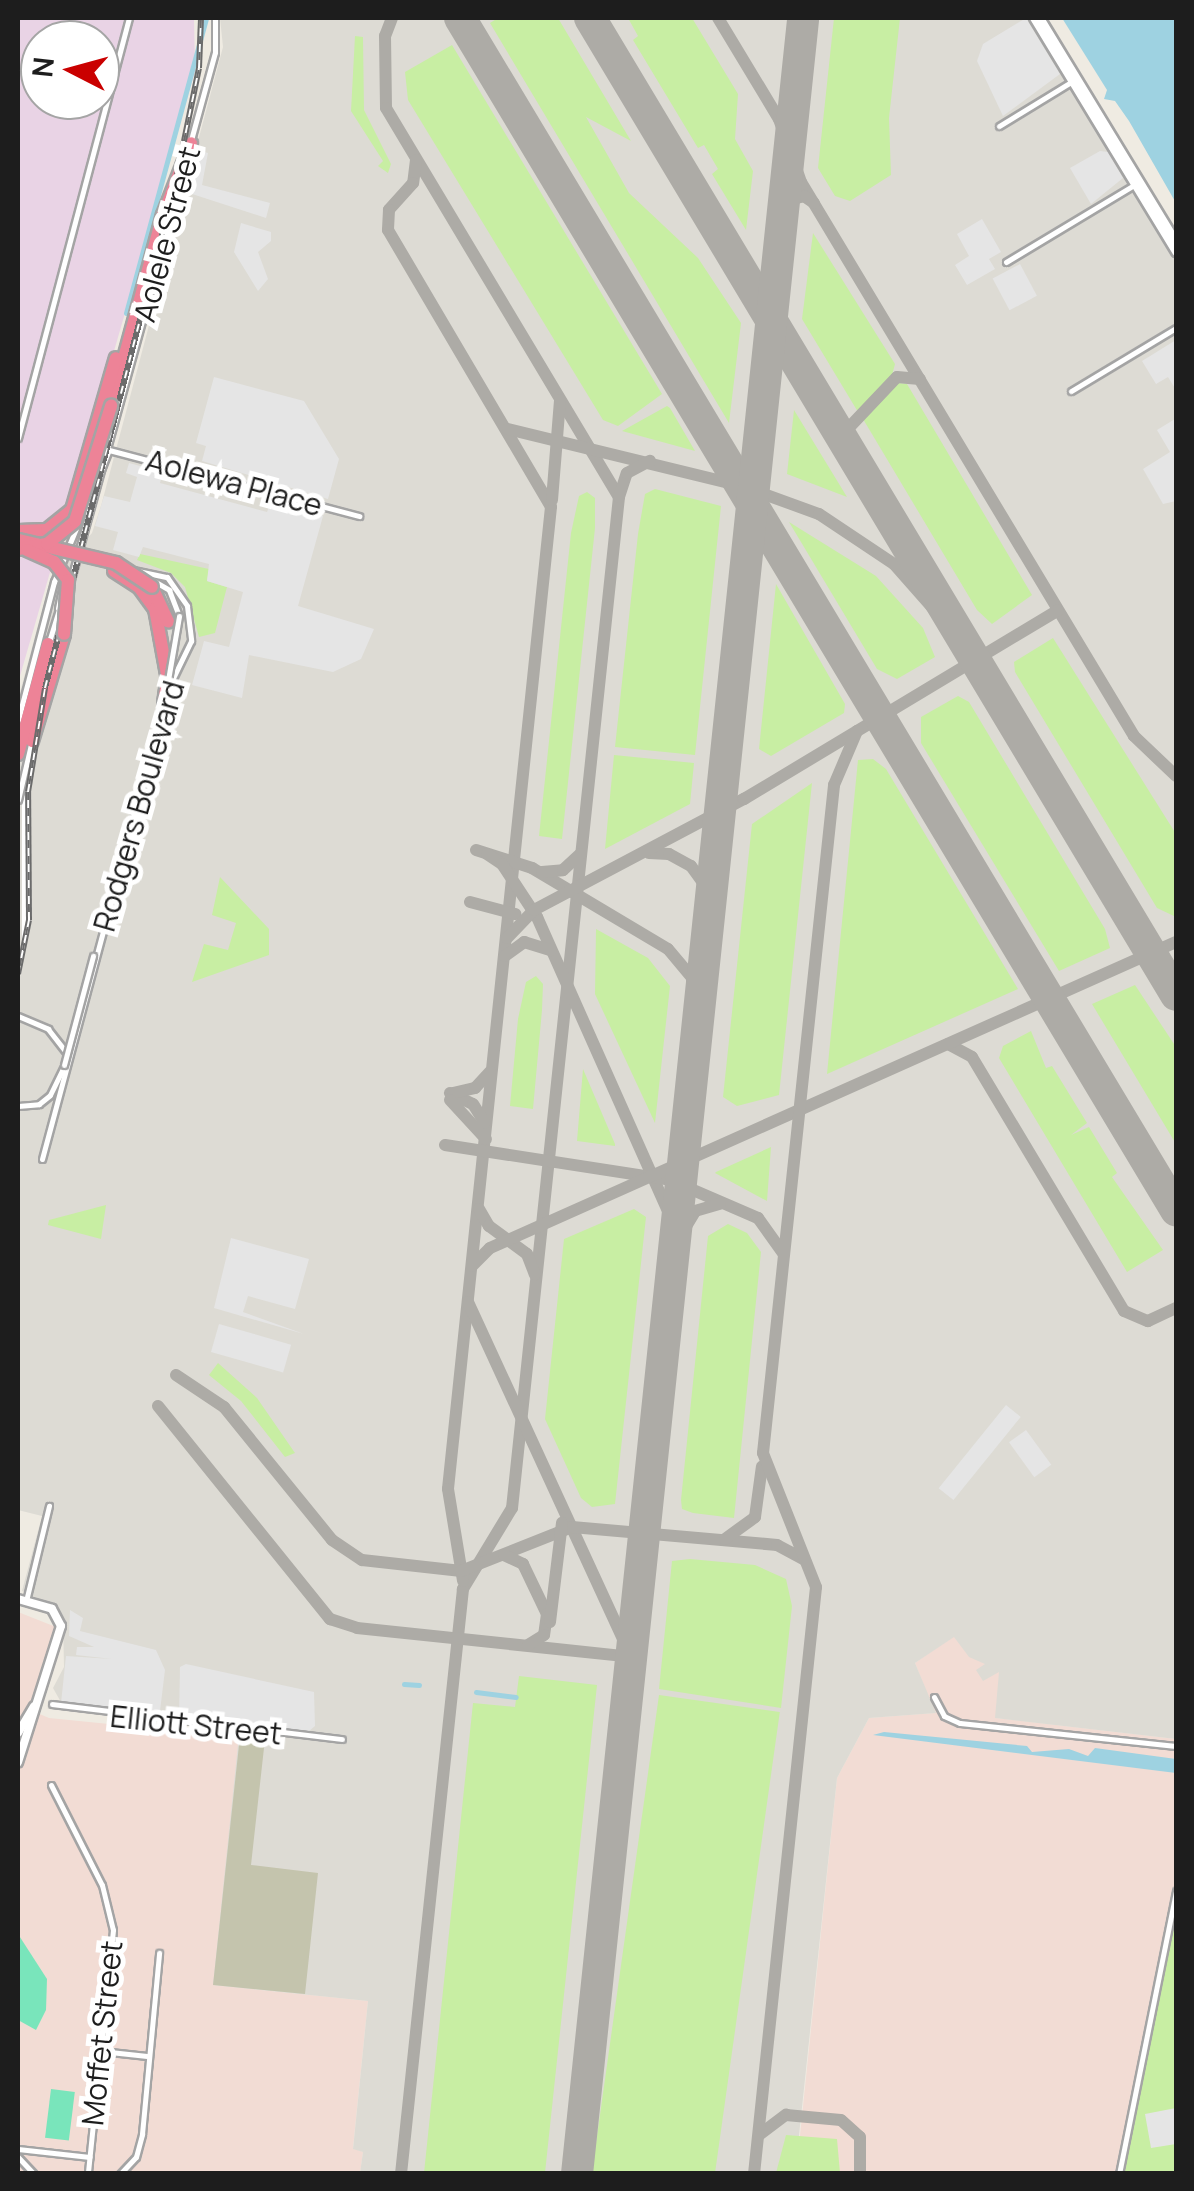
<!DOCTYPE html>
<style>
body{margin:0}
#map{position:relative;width:1194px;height:2191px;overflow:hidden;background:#efebe2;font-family:Manrope,sans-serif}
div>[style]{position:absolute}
.industrial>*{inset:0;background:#e9d3e5}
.military>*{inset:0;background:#f2dcd4}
.airport>*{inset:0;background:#dddbd4}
.construction>*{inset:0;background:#c4c4ad}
.grass>*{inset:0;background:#c8eea3;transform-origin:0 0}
.pitch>*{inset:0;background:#79e5bb;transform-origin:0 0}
.parking>*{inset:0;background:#e5e5e5;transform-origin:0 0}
.water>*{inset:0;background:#9ed2e1}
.pier>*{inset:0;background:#fff}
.canal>*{height:5px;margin:-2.5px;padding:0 2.5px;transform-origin:2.5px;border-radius:2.5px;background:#9ed2e1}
.taxiway>*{height:12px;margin:-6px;padding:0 6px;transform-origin:6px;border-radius:6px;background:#adaba6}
.runway>*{height:32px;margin:-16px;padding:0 16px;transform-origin:16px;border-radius:16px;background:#adaba6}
.roads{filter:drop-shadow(2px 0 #a4a4a4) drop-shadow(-2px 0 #a4a4a4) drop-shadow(0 2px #a4a4a4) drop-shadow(0 -2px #a4a4a4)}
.minor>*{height:5px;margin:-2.5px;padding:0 2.5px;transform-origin:2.5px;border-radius:2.5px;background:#fff}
.tertiary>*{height:8px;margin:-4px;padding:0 4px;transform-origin:4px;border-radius:4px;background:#fff}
.motorway>*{height:12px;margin:-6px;padding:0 6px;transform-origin:6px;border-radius:6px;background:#ed8397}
.rail>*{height:6px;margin-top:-3px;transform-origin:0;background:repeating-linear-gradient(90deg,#fff 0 8px,#6b6b6b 0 16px);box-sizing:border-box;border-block:2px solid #6b6b6b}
.bridges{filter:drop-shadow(2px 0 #a4a4a4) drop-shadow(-2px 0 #a4a4a4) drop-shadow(0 2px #a4a4a4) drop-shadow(0 -2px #a4a4a4)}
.minor-bridge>*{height:5px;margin:-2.5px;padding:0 2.5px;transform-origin:2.5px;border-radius:2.5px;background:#fff}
.motorway-bridge>*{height:12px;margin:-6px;padding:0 6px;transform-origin:6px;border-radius:6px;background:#ed8397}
span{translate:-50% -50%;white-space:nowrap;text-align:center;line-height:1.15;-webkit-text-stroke:10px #fff;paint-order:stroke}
.street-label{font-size:30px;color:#1d1d1d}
.frame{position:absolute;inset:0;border:20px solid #1d1d1d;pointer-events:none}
.north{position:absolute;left:20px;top:20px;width:100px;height:100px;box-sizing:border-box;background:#fff;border:2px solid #a5a5a5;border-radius:50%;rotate:276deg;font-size:28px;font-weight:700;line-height:40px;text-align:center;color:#1d1d1d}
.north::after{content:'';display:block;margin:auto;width:35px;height:45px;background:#ca0000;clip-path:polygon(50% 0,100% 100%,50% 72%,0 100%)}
</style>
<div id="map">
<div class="industrial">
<div style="clip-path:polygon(evenodd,18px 18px,194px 18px,195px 71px,18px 683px,18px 18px,40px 40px,100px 40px,100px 100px,40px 100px,40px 40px)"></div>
</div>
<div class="military">
<div style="clip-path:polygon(18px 1612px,56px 1627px,28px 1709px,49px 1718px,239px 1737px,214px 1985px,368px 2001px,353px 2148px,363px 2152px,360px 2173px,18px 2174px)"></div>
<div style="clip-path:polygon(953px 1636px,1002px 1642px,996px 1718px,1176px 1739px,1176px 2173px,796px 2174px,837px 1778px,869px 1718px,935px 1713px,915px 1663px)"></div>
</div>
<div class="airport">
<div style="clip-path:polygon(220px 18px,1029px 18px,1176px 260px,1176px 1739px,995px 1718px,999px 1672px,983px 1681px,976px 1670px,985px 1664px,969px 1657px,954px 1637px,915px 1663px,936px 1713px,869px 1718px,837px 1778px,795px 2173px,360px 2173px,363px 2152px,353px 2149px,368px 2001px,213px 1985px,240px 1725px,62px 1704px,53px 1688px,64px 1667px,63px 1619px,56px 1607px,22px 1591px,42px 1516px,18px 1510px,18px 700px,50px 580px,92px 533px,101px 506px,223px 47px)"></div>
</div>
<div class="construction">
<div style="clip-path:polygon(240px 1736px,265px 1739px,251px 1865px,318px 1873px,305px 1994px,213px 1985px)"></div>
</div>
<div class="grass">
<div style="clip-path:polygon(498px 18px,558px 18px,631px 141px,586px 117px,629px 193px,698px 258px,741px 323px,729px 423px,490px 23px)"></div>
<div style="clip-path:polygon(628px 18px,692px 18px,738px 94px,735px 139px,753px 171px,746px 230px,712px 174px,718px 169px,704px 145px,698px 148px,633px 40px,638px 36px)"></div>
<div style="clip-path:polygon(834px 18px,900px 18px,889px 118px,891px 175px,850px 201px,835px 196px,818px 168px)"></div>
<div style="clip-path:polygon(355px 36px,363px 37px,364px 110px,391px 164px,388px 173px,378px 166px,383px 161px,351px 111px)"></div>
<div style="clip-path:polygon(452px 45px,662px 394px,618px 426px,603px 420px,408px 100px,405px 72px)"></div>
<div style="clip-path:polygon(813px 233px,895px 364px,892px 375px,858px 412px,802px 319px)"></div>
<div style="clip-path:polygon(898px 383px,907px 384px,1032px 595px,992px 624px,977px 610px,863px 419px)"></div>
<div style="clip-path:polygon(667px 406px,670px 408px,695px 451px,622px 431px)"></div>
<div style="clip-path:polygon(794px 410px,847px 497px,787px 474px)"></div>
<div style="clip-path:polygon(655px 489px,721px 506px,695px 755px,615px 747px,638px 534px,645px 494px)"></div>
<div style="clip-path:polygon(587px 492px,595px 498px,595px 528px,562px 839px,539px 836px,571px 533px,579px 496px)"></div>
<div style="clip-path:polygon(789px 522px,876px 576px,923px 628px,935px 657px,897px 679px,877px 669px)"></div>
<div style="clip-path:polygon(140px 554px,209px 569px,207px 581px,227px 587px,215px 633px,199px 637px,185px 587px,171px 573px,137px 560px)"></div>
<div style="clip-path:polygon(776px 584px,845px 704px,844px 713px,771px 756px,759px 749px)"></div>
<div style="clip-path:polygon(1053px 638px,1176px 834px,1176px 917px,1157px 908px,1015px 672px,1014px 662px)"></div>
<div style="clip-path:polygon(958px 696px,969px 702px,1105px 929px,1110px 948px,1059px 971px,921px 743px,921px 717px)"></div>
<div style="clip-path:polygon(614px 755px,694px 763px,690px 804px,605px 849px)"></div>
<div style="clip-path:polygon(873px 759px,886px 769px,1018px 989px,827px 1074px,858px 760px)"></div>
<div style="clip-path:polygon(812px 783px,779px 1095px,737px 1106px,723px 1097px,752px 824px)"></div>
<div style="clip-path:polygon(220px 877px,269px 929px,269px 955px,192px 982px,204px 944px,228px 950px,236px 923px,212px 915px)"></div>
<div style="clip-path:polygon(596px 929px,648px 958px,670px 986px,655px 1123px,595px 994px)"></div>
<div style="clip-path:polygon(536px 976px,543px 984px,542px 1010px,533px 1109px,510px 1106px,518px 1019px,526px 982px)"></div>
<div style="clip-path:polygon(1135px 985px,1176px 1047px,1176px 1144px,1092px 1004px)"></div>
<div style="clip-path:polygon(1031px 1031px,1046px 1068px,1052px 1066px,1087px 1123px,1071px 1135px,1089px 1127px,1117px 1173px,1112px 1177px,1163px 1250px,1127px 1272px,999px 1058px,1003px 1046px)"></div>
<div style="clip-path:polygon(583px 1069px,615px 1144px,615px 1146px,577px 1141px)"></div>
<div style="clip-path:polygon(771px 1147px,767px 1201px,715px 1173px,716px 1172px)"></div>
<div style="clip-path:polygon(106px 1205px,101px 1239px,48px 1225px,49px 1220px)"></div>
<div style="clip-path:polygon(634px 1209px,646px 1217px,615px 1504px,592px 1507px,581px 1498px,545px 1419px,564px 1239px)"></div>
<div style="clip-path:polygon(728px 1224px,747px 1233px,761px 1252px,734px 1518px,693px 1513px,682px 1509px,681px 1500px,708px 1236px)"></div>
<div style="clip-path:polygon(218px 1363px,257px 1398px,295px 1453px,285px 1457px,241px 1401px,209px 1375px)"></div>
<div style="clip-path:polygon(690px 1559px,755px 1565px,786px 1579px,792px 1606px,781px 1708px,659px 1689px,672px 1561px)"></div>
<div style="clip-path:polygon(519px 1676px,597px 1685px,545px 2173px,424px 2173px,473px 1703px,515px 1707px)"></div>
<div style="left:659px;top:1695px;width:122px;height:481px;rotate:8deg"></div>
<div style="clip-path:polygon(1176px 1905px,1176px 2173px,1123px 2173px)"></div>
<div style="clip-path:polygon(786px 2135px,837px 2139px,840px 2173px,776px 2173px)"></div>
</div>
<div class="pitch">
<div style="clip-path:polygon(18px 1934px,47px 1979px,46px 2010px,36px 2030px,18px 2020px)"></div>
<div style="left:51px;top:2089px;width:24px;height:49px;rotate:7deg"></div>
</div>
<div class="parking">
<div style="clip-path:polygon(1026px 18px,1060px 74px,1003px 116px,977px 61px,983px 44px)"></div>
<div style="clip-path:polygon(198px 150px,208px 153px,202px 185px,270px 203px,266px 218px,186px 192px)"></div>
<div style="clip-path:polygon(1100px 151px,1108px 152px,1123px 178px,1091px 204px,1070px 168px)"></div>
<div style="clip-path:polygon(982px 219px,1001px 252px,989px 259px,995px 269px,967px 285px,955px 265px,969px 256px,957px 234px)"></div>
<div style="clip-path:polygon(241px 223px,271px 232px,271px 241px,258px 252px,268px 279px,258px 291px,234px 252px)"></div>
<div style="left:1020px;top:264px;width:36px;height:31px;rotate:62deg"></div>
<div style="clip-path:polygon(1176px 340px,1176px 390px,1168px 377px,1156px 384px,1142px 361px)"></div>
<div style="clip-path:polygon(214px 377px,304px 401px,339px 459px,328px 499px,202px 461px,206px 446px,196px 443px)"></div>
<div style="clip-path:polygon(1175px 419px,1176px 501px,1163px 504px,1143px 469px,1170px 452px,1157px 430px)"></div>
<div style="clip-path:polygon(129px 463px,163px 472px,160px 483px,267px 512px,271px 501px,323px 516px,298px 606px,374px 629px,361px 659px,333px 672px,249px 655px,242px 698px,192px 685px,204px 641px,229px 647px,243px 592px,207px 581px,209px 564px,143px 547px,139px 557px,113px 550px,118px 532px,95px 526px,104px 496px,130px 502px,137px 477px,126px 473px)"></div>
<div style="clip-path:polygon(231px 1238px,309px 1259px,295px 1309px,248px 1296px,243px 1312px,304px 1334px,214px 1308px)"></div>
<div style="left:219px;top:1324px;width:75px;height:29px;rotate:16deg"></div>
<div style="left:1006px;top:1405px;width:19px;height:107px;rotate:39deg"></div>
<div style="left:1026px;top:1430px;width:43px;height:21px;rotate:54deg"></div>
<div style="clip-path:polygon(70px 1610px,83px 1618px,80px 1631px,156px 1650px,165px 1670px,160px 1711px,61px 1703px,66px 1656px,112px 1659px,76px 1655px,77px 1647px,94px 1647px,69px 1636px)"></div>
<div style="clip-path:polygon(186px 1664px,314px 1692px,315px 1726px,309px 1731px,179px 1718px,180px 1667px)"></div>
<div style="clip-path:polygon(1176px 2108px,1176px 2144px,1151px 2148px,1145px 2114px)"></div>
</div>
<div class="water">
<div style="clip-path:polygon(1062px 18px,1176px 18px,1176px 203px,1129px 121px,1115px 101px,1104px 99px,1107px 90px)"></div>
<div style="clip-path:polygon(884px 1732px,1027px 1746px,1032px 1752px,1069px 1749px,1088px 1756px,1095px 1748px,1176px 1759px,1176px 1773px,873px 1735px)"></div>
</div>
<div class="pier">
<div style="clip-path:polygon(35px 716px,42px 717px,28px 808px,32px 916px,22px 964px,22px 800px)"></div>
</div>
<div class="canal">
<div style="left:126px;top:313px;width:306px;rotate:-74.8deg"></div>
<div style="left:404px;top:1684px;width:15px;rotate:4deg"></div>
<div style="left:476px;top:1692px;width:40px;rotate:7.1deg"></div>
</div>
<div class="taxiway">
<div style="left:392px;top:18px;width:19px;rotate:111deg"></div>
<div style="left:385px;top:36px;width:72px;rotate:89.2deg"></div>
<div style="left:386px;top:108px;width:453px;rotate:59.1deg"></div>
<div style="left:619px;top:497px;width:1017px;rotate:96.04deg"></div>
<div style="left:512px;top:1508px;width:95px;rotate:121.2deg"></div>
<div style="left:463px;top:1589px;width:588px;rotate:96.05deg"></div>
<div style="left:718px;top:18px;width:118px;rotate:58.9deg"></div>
<div style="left:779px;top:119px;width:67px;rotate:70.8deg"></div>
<div style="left:801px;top:182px;width:646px;rotate:58.99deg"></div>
<div style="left:1134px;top:736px;width:58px;rotate:43.6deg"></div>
<div style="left:416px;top:160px;width:23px;rotate:97deg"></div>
<div style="left:413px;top:183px;width:36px;rotate:132deg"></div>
<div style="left:389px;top:210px;width:20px;rotate:93deg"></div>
<div style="left:388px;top:230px;width:321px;rotate:59.5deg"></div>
<div style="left:551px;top:507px;width:987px;rotate:95.99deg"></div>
<div style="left:448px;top:1489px;width:93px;rotate:80.7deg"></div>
<div style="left:780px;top:238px;width:39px;rotate:-77deg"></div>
<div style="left:789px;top:200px;width:16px;rotate:-15deg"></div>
<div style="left:804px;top:196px;width:12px;rotate:35deg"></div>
<div style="left:508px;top:429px;width:241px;rotate:13.7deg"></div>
<div style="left:742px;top:486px;width:82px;rotate:20deg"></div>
<div style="left:819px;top:514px;width:90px;rotate:33.7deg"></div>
<div style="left:894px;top:564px;width:112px;rotate:48.6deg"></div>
<div style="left:841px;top:436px;width:81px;rotate:-46.5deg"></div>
<div style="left:897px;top:377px;width:23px;rotate:5deg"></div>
<div style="left:619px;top:497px;width:25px;rotate:-72deg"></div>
<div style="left:627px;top:473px;width:26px;rotate:-28deg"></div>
<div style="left:552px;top:500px;width:100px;rotate:-85.4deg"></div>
<div style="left:476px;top:850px;width:59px;rotate:17.8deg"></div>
<div style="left:532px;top:868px;width:158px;rotate:30.8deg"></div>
<div style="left:668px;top:949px;width:38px;rotate:50deg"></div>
<div style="left:692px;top:978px;width:41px;rotate:81.7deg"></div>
<div style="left:649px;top:853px;width:20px;rotate:3deg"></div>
<div style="left:669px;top:854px;width:25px;rotate:29deg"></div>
<div style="left:691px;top:866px;width:24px;rotate:54deg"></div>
<div style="left:705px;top:885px;width:27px;rotate:82deg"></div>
<div style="left:487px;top:854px;width:18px;rotate:34deg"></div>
<div style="left:502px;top:864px;width:64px;rotate:56.6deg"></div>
<div style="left:537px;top:917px;width:322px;rotate:66deg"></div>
<div style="left:668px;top:1211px;width:39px;rotate:81deg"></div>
<div style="left:542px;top:872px;width:21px;rotate:-5deg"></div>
<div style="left:563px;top:870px;width:23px;rotate:-43deg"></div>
<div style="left:470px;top:902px;width:47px;rotate:14.9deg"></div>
<div style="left:507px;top:938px;width:39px;rotate:-46deg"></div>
<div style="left:534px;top:910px;width:238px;rotate:-27.9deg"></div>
<div style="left:744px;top:799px;width:366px;rotate:-31deg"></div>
<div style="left:505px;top:956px;width:24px;rotate:-36deg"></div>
<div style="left:524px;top:942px;width:28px;rotate:17deg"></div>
<div style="left:948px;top:1044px;width:27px;rotate:28deg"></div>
<div style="left:972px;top:1057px;width:296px;rotate:59.1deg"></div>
<div style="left:1124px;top:1311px;width:26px;rotate:23deg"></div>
<div style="left:1148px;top:1321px;width:31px;rotate:-25deg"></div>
<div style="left:450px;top:1093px;width:25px;rotate:26deg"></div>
<div style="left:473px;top:1104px;width:22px;rotate:58deg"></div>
<div style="left:453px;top:1093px;width:23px;rotate:-13deg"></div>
<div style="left:475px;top:1088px;width:22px;rotate:-47deg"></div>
<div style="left:450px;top:1100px;width:53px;rotate:47.3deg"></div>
<div style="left:445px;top:1145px;width:228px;rotate:8.8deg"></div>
<div style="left:670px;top:1180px;width:96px;rotate:23.4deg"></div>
<div style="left:758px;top:1218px;width:43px;rotate:54.5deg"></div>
<div style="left:479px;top:1209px;width:20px;rotate:60deg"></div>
<div style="left:489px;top:1226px;width:47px;rotate:36.4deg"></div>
<div style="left:527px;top:1254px;width:22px;rotate:69deg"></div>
<div style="left:676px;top:1243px;width:37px;rotate:-59deg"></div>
<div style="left:695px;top:1211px;width:26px;rotate:-16deg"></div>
<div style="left:472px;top:1266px;width:25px;rotate:-45deg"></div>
<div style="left:490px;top:1248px;width:751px;rotate:-24.04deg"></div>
<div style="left:468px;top:1302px;width:391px;rotate:65.3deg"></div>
<div style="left:176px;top:1375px;width:58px;rotate:33.7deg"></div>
<div style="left:224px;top:1407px;width:171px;rotate:50.9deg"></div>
<div style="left:332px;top:1540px;width:36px;rotate:34deg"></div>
<div style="left:362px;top:1560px;width:100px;rotate:6.3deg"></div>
<div style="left:461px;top:1571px;width:119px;rotate:-21.6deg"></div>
<div style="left:572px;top:1527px;width:206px;rotate:5deg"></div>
<div style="left:777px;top:1545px;width:30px;rotate:28deg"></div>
<div style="left:158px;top:1406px;width:274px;rotate:51.1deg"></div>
<div style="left:330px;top:1619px;width:28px;rotate:18deg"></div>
<div style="left:357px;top:1628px;width:276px;rotate:6deg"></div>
<div style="left:725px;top:1539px;width:37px;rotate:-36deg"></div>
<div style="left:755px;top:1517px;width:51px;rotate:-82.2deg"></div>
<div style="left:504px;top:1555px;width:21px;rotate:25deg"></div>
<div style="left:523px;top:1564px;width:55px;rotate:64.4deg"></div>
<div style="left:547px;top:1614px;width:21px;rotate:98deg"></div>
<div style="left:544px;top:1635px;width:19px;rotate:148deg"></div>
<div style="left:550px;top:1622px;width:100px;rotate:-83.1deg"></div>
<div style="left:759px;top:2135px;width:34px;rotate:-37deg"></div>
<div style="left:786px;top:2115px;width:55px;rotate:5.2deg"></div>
<div style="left:841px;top:2120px;width:25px;rotate:42deg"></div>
<div style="left:860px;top:2137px;width:37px;rotate:90deg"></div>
<div style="left:754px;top:2174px;width:590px;rotate:-83.97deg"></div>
<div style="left:816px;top:1587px;width:144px;rotate:-111.6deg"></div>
<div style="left:763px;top:1453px;width:672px;rotate:-83.93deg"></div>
<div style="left:834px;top:785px;width:59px;rotate:-66.9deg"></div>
</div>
<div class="runway">
<div style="left:460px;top:18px;width:1391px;rotate:59.01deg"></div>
<div style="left:590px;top:18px;width:1139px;rotate:59.04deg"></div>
<div style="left:577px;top:2174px;width:2166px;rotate:-84.01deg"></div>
</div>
<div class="roads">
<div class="minor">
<div style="left:999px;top:126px;width:84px;rotate:-31.4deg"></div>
<div style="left:191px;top:140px;width:91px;rotate:-74.7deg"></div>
<div style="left:215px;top:52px;width:34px;rotate:-90deg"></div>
<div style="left:1006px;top:262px;width:152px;rotate:-31deg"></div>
<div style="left:1071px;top:391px;width:122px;rotate:-31deg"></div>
<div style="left:18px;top:438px;width:434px;rotate:-75.2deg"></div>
<div style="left:109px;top:450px;width:259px;rotate:14.8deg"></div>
<div style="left:84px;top:512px;width:65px;rotate:-68.2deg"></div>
<div style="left:133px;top:570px;width:35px;rotate:12deg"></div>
<div style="left:167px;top:577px;width:35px;rotate:55deg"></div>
<div style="left:187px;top:606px;width:35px;rotate:83deg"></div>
<div style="left:191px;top:641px;width:41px;rotate:115.9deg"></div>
<div style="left:140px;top:573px;width:34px;rotate:30deg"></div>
<div style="left:169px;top:590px;width:28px;rotate:69deg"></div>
<div style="left:71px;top:579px;width:398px;rotate:-74.6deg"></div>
<div style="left:58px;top:608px;width:25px;rotate:-78deg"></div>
<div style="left:48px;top:645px;width:44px;rotate:-72.8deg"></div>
<div style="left:18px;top:720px;width:143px;rotate:-75.4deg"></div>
<div style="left:54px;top:582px;width:61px;rotate:-67.7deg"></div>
<div style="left:18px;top:800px;width:57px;rotate:-76.9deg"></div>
<div style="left:18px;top:1016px;width:33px;rotate:23deg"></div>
<div style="left:48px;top:1029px;width:29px;rotate:52deg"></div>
<div style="left:18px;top:1106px;width:21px;rotate:-5deg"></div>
<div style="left:39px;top:1104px;width:14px;rotate:-39deg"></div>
<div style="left:50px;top:1095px;width:30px;rotate:-64deg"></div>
<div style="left:42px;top:1159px;width:472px;rotate:-75deg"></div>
<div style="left:26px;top:1601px;width:98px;rotate:-76.4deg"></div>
<div style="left:934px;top:1697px;width:21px;rotate:62deg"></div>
<div style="left:944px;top:1716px;width:17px;rotate:24deg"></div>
<div style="left:960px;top:1723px;width:217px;rotate:6.1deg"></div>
<div style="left:52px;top:1704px;width:292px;rotate:6.9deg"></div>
<div style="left:51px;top:1785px;width:112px;rotate:63deg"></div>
<div style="left:102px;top:1885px;width:46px;rotate:76.3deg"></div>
<div style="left:113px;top:1930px;width:245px;rotate:95.9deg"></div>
<div style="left:101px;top:2051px;width:46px;rotate:6.2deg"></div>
<div style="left:18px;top:2149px;width:72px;rotate:6.3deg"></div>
<div style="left:18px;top:2157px;width:23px;rotate:47deg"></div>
<div style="left:120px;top:2174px;width:23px;rotate:-47deg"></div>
<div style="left:136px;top:2157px;width:24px;rotate:-75deg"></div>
<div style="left:142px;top:2134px;width:182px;rotate:-84.6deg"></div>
<div style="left:1119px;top:2174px;width:289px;rotate:-78.6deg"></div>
</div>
<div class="tertiary">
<div style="left:1034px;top:18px;width:274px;rotate:58.7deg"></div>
<div style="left:1040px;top:18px;width:262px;rotate:58.7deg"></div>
<div style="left:18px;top:1599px;width:35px;rotate:16deg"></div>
<div style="left:52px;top:1609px;width:19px;rotate:62deg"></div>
<div style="left:61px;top:1626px;width:143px;rotate:107.5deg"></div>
<div style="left:18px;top:1733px;width:31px;rotate:-59deg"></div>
</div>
<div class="motorway">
<div style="left:111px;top:406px;width:198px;rotate:-74.8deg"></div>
<div style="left:163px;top:215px;width:77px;rotate:-68.7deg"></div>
<div style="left:18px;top:531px;width:29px;rotate:-2deg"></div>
<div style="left:47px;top:530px;width:32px;rotate:-39deg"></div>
<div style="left:72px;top:510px;width:158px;rotate:-73.9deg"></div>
<div style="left:114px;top:571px;width:30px;rotate:33deg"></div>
<div style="left:139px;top:587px;width:27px;rotate:54deg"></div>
<div style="left:155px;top:609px;width:72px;rotate:79.6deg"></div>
<div style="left:152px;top:587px;width:38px;rotate:65deg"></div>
<div style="left:164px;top:703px;width:28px;rotate:-82deg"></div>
<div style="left:32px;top:741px;width:112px;rotate:-73.3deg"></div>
<div style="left:18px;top:754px;width:114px;rotate:-74.7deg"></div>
</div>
</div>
<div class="rail">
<div style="left:18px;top:974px;width:55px;rotate:-78.5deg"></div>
<div style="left:29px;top:920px;width:128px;rotate:-90.4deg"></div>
<div style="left:28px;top:792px;width:105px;rotate:-80.7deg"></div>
<div style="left:45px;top:688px;width:525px;rotate:-75.54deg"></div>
<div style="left:176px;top:180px;width:114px;rotate:-78.4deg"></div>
<div style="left:199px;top:68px;width:50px;rotate:-87.7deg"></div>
</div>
<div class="bridges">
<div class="minor-bridge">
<div style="left:168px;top:680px;width:65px;rotate:-80.2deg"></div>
<div style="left:64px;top:1065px;width:113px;rotate:-75.1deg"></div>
</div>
<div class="motorway-bridge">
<div style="left:19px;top:540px;width:100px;rotate:13.3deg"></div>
<div style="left:116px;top:563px;width:43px;rotate:33.7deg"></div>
<div style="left:18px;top:549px;width:29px;rotate:-10deg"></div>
<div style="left:47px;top:544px;width:36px;rotate:-39deg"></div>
<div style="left:75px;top:521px;width:121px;rotate:-72.6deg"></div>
<div style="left:27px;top:550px;width:30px;rotate:24deg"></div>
<div style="left:54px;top:562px;width:23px;rotate:52deg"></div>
<div style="left:68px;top:580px;width:54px;rotate:94.2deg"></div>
</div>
</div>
<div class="street-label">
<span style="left:167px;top:234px;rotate:-75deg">Aolele Street</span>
<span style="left:234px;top:483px;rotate:15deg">Aolewa Place</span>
<span style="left:139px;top:806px;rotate:-74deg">Rodgers Boulevard</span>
<span style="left:196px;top:1725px;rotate:6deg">Elliott Street</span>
<span style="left:102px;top:2033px;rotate:-84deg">Moffet Street</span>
</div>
<div class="frame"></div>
<div class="north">N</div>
</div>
